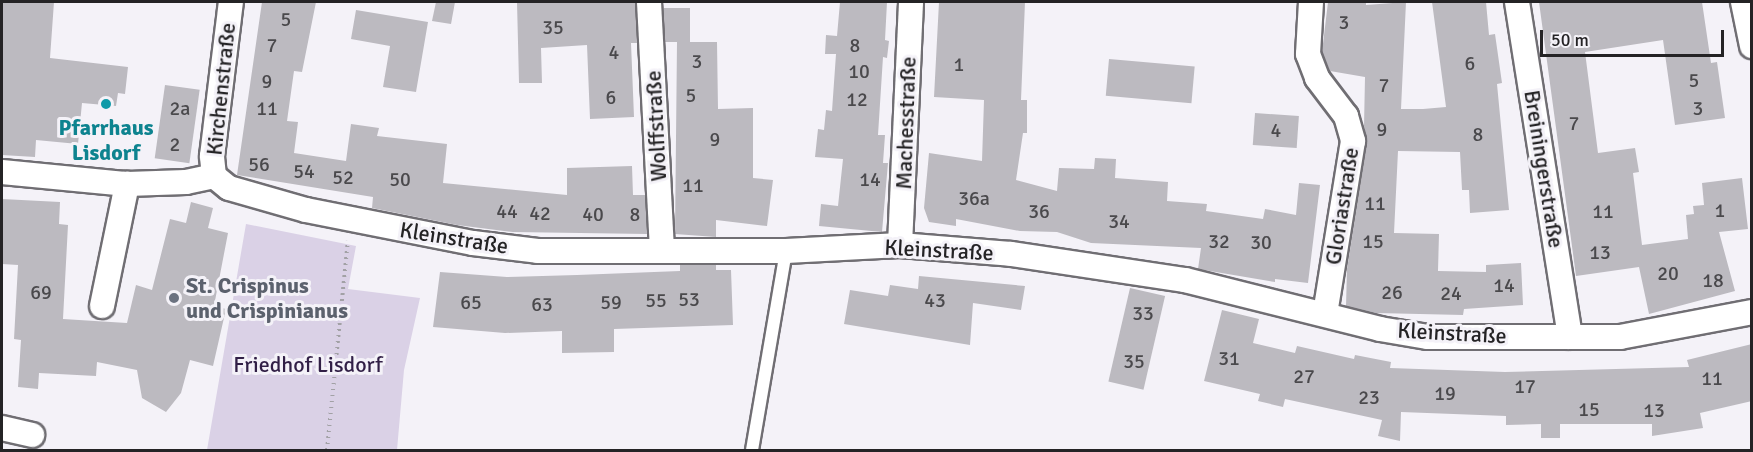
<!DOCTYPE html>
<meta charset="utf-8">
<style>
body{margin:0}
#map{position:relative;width:1753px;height:452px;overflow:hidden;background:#f4f2f8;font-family:Signika,sans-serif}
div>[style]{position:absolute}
.green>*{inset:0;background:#dad1e6}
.building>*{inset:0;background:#bcbac0;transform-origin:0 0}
.path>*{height:4px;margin-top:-2px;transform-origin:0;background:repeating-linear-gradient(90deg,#a2a1a5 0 1.5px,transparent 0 6px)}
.roads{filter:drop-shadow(2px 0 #706e73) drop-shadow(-2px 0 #706e73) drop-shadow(0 2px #706e73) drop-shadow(0 -2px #706e73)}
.service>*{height:12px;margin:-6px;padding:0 6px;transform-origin:6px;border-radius:6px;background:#fff}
.minor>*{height:24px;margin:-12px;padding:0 12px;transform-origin:12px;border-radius:12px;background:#fff}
.dots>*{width:16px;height:16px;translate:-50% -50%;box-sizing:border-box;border:3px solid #f4f2f8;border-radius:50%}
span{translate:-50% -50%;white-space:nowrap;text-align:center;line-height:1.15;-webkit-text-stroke:6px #f4f2f8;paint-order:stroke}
.number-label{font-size:20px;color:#4a494c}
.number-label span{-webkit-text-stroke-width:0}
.street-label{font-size:22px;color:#242325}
.culture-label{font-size:22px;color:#0d838f;font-weight:700}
.worship-label{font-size:22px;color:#5b616d;font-weight:700}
.left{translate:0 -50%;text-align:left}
.park-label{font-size:22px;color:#311f46}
.frame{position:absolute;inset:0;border:3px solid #242325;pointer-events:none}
.scale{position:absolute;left:1540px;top:30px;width:184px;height:27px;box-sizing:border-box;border:3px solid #242325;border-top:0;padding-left:8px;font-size:18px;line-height:21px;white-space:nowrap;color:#242325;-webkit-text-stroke:4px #f4f2f8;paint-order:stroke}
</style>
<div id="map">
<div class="green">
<div style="clip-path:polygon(246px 224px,356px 246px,348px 289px,420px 298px,404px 370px,397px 450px,207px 450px)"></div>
</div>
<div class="building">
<div style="clip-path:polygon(2px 2px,54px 2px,50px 58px,128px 67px,125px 94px,118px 93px,116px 106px,82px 103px,78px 144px,36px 140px,35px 157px,2px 155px)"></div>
<div style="clip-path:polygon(262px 2px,316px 2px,302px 72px,294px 71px,287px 121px,298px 122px,294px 153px,346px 161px,351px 124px,379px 128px,377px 136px,447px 144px,443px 183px,567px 195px,567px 168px,632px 166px,633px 195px,645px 195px,647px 234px,513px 232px,457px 225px,372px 208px,373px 197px,237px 175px)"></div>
<div style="clip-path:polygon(436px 2px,455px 2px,451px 24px,432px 21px)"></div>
<div style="clip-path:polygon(517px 2px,635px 2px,637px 43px,631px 43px,634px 117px,590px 119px,587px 45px,541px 48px,542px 83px,519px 83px)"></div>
<div style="clip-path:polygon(840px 2px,887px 2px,885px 40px,889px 41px,887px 58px,883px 57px,878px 135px,885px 135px,883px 163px,888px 163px,882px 232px,819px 226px,821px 204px,838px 206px,843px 159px,815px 157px,818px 129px,824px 130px,826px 110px,832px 111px,836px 54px,825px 54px,826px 35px,837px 36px)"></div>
<div style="clip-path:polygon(939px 2px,1025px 2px,1021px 100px,1027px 100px,1027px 133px,1023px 133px,1016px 180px,1057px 191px,1059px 168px,1094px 169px,1095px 158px,1116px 159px,1115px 178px,1168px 182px,1167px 201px,1207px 204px,1206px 211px,1263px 219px,1265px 209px,1296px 215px,1299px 183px,1320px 185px,1308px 283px,1275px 279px,1275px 282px,1198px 269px,1201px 248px,1091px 243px,1057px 232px,1020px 231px,956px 219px,956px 226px,929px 222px,924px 208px,929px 153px,982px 161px,984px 100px,934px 97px)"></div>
<div style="clip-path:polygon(1328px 2px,1366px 2px,1366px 5px,1406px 2px,1401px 109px,1423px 109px,1446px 107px,1432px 2px,1486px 2px,1489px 35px,1495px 34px,1502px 83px,1497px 84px,1509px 210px,1470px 213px,1469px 190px,1462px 190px,1460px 152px,1398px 151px,1394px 233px,1439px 234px,1438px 271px,1486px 272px,1486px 265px,1521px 263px,1523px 305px,1464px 309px,1463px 315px,1376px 313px,1346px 306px,1347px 269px,1367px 143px,1364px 126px,1365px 77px,1330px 71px,1322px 52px)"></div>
<div style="clip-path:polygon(1539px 2px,1702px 2px,1711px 63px,1717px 62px,1725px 118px,1675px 125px,1663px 40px,1585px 52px,1598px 153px,1635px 148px,1639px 172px,1633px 173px,1642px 245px,1688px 239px,1686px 215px,1694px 214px,1693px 206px,1704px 205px,1702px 183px,1742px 178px,1748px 229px,1719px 232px,1735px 291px,1649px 314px,1639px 267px,1576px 276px)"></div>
<div style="left:664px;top:8px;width:26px;height:34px"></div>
<div style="clip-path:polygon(356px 10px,428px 22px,416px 92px,383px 87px,390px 46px,351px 39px)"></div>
<div style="clip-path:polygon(677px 42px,717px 42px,718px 109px,753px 108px,753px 178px,773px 180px,767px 226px,716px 220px,716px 237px,675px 234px)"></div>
<div style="left:1109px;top:59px;width:86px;height:37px;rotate:5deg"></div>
<div style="left:165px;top:85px;width:35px;height:74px;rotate:8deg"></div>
<div style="left:1255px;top:113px;width:44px;height:32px;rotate:4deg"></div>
<div style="clip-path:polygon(2px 199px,60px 202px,59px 224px,68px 225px,63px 319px,127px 323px,136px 285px,152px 290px,170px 219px,186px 223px,191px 202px,213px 208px,208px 228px,228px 233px,214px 306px,226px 309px,213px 366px,190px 360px,181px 393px,166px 412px,142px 398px,137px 370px,97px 362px,96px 376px,39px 373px,38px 389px,18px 387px,21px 340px,14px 339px,18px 265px,2px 264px)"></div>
<div style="clip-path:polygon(680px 265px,716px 265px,716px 270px,731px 270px,733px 325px,614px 329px,614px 352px,562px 353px,562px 331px,505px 333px,433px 327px,440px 272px,507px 277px,577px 275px,680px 271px)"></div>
<div style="clip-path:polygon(919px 276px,1025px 286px,1021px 310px,973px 303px,970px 345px,844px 324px,850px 290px,888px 296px,890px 285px,918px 289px)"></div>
<div style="left:1130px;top:288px;width:36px;height:96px;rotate:13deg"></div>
<div style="clip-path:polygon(1222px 310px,1259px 319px,1253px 343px,1295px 353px,1297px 346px,1354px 359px,1355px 355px,1391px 362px,1390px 368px,1505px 372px,1689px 367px,1687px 360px,1752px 344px,1752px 401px,1700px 413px,1703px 428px,1652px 436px,1652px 424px,1560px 424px,1560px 438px,1541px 438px,1541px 424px,1506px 425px,1506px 416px,1401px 412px,1400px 441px,1378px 436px,1382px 420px,1285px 399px,1283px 407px,1258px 401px,1260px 394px,1204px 381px)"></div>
</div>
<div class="path">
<div style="left:327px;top:450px;width:210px;rotate:-84.3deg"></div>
</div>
<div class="roads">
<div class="service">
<div style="left:752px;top:450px;width:202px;rotate:-80.3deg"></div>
</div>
<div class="minor">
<div style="left:649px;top:2px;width:249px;rotate:87deg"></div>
<div style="left:1311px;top:2px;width:52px;rotate:93.3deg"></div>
<div style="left:1308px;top:54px;width:26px;rotate:69deg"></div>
<div style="left:1317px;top:78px;width:48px;rotate:52.7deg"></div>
<div style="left:1346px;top:116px;width:26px;rotate:74deg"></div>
<div style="left:1353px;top:141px;width:175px;rotate:99.2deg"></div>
<div style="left:1517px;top:2px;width:339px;rotate:81deg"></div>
<div style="left:1743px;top:2px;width:45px;rotate:78.4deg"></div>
<div style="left:2px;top:172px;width:126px;rotate:5.5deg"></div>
<div style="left:127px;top:184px;width:59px;rotate:-1.9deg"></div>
<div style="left:186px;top:182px;width:29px;rotate:-12deg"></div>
<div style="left:214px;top:176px;width:19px;rotate:39deg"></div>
<div style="left:229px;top:188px;width:80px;rotate:15.9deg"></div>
<div style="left:306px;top:210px;width:170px;rotate:11.2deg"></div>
<div style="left:473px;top:243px;width:65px;rotate:7deg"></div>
<div style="left:538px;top:251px;width:248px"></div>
<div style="left:786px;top:251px;width:114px;rotate:-3deg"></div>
<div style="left:900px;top:245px;width:111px;rotate:4.6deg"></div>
<div style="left:1011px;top:254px;width:176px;rotate:8.5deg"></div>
<div style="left:1185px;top:280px;width:201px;rotate:14.1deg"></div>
<div style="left:1380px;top:329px;width:49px;rotate:9.5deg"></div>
<div style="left:1428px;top:337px;width:192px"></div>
<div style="left:1620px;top:337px;width:134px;rotate:-10.7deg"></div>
<div style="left:214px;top:176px;width:20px;rotate:-96deg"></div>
<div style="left:212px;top:156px;width:155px;rotate:-83deg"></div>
<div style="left:900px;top:245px;width:243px;rotate:-87.4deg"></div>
<div style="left:102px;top:306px;width:125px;rotate:-78.4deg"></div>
<div style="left:2px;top:428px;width:31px;rotate:13deg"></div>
</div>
</div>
<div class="dots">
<div style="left:106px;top:104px;background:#0f9aa8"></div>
<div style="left:174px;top:298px;background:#6b7280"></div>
</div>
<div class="number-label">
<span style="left:286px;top:19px">5</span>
<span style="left:1344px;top:22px">3</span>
<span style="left:553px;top:27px">35</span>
<span style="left:272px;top:45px">7</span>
<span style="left:855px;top:45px">8</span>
<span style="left:614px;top:52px">4</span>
<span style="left:697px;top:61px">3</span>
<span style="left:1470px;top:63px">6</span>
<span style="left:959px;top:64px">1</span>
<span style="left:859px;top:71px">10</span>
<span style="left:1694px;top:80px">5</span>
<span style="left:267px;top:81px">9</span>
<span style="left:1384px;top:85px">7</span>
<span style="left:691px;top:95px">5</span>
<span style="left:611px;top:97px">6</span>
<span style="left:857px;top:99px">12</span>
<span style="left:180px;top:108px">2a</span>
<span style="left:267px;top:108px">11</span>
<span style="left:1698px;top:108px">3</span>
<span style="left:1574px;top:123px">7</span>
<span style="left:1382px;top:129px">9</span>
<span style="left:1276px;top:130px">4</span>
<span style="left:1478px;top:134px">8</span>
<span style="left:715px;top:139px">9</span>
<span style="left:175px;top:144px">2</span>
<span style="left:259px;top:164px">56</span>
<span style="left:304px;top:171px">54</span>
<span style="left:343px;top:177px">52</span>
<span style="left:400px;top:179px">50</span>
<span style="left:870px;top:179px">14</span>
<span style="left:693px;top:185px">11</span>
<span style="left:974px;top:198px">36a</span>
<span style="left:1375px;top:203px">11</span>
<span style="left:1720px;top:210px">1</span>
<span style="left:507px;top:211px">44</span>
<span style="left:1039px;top:211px">36</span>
<span style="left:1603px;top:211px">11</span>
<span style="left:540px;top:213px">42</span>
<span style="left:593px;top:214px">40</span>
<span style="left:635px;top:214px">8</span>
<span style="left:1119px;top:221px">34</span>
<span style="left:1219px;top:241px">32</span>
<span style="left:1373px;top:241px">15</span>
<span style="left:1261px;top:242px">30</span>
<span style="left:1600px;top:252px">13</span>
<span style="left:1668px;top:273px">20</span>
<span style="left:1713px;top:280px">18</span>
<span style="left:1504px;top:285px">14</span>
<span style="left:41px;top:292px">69</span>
<span style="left:1392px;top:292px">26</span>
<span style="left:1451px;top:293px">24</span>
<span style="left:689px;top:299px">53</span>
<span style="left:656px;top:300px">55</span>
<span style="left:935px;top:300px">43</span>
<span style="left:471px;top:302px">65</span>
<span style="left:611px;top:302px">59</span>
<span style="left:542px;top:304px">63</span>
<span style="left:1143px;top:313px">33</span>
<span style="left:1229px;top:358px">31</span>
<span style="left:1134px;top:361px">35</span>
<span style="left:1304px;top:376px">27</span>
<span style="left:1712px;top:378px">11</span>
<span style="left:1525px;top:386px">17</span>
<span style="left:1445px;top:393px">19</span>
<span style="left:1369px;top:397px">23</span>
<span style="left:1589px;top:409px">15</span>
<span style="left:1654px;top:410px">13</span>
</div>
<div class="street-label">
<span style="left:221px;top:89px;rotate:-84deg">Kirchenstraße</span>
<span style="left:906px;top:123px;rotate:-88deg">Machesstraße</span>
<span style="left:656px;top:126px;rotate:-93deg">Wolffstraße</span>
<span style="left:1544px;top:169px;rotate:81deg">Breiningerstraße</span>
<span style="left:1342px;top:206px;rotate:-81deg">Gloriastraße</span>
<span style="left:454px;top:238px;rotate:9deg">Kleinstraße</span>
<span style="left:939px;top:250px;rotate:3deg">Kleinstraße</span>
<span style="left:1452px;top:333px;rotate:3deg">Kleinstraße</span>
</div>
<div class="culture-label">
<span style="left:106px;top:140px">Pfarrhaus<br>Lisdorf</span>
</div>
<div class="worship-label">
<span class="left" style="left:186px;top:298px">St. Crispinus<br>und Crispinianus</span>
</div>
<div class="park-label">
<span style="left:308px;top:365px">Friedhof Lisdorf</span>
</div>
<div class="frame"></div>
<div class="scale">50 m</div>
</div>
